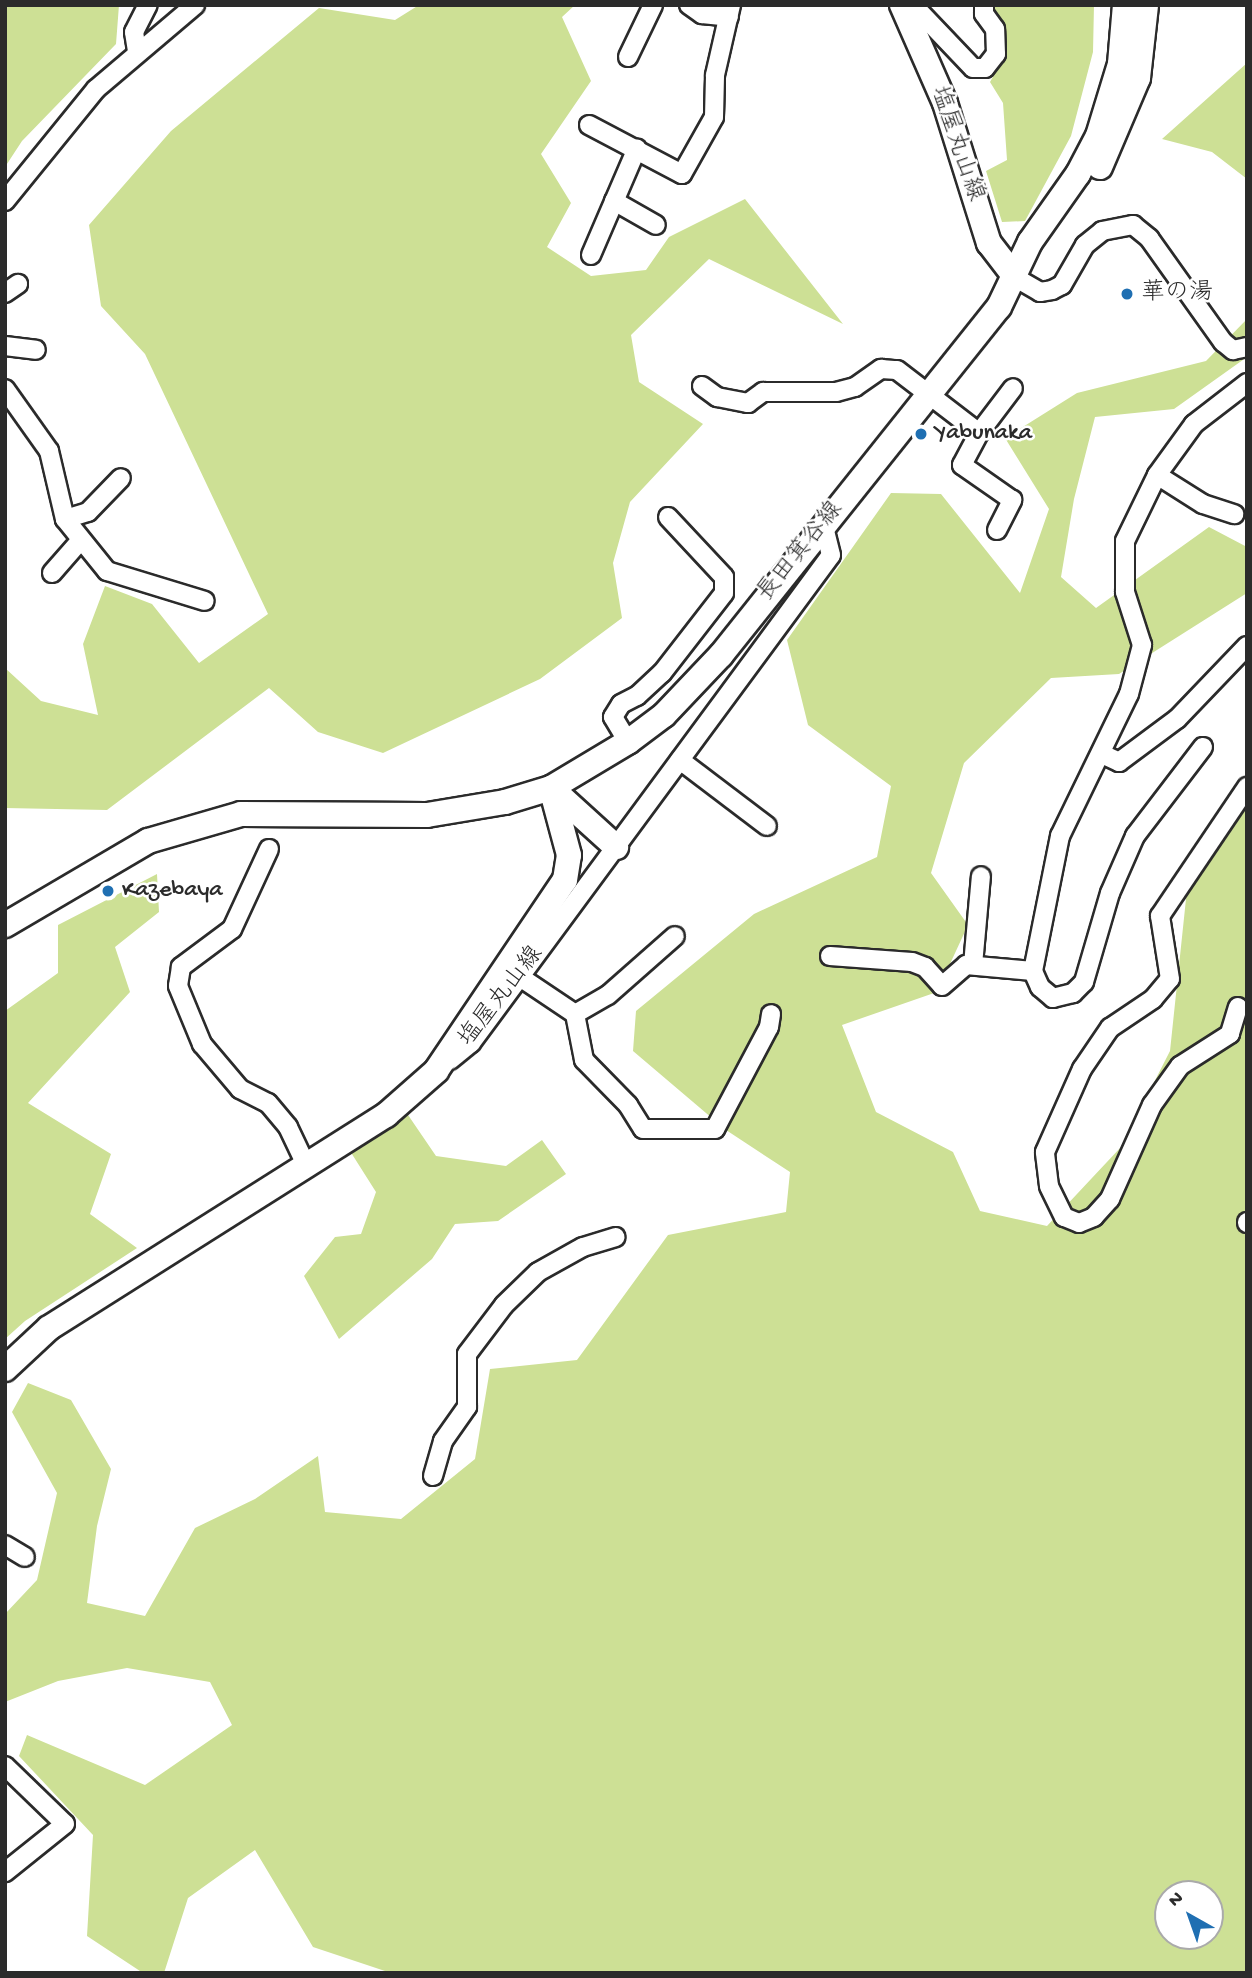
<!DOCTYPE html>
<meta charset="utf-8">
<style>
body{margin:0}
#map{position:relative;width:1252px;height:1978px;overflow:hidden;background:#fff;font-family:"Gochi Hand","Klee One",sans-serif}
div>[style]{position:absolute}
.green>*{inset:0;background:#cde095}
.roads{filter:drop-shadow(2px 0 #2b2b2b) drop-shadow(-2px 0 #2b2b2b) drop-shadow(0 2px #2b2b2b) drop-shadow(0 -2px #2b2b2b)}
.street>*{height:18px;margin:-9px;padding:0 9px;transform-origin:9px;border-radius:9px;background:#fff}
.secondary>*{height:24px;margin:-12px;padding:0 12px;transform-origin:12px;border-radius:12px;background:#fff}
.dots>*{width:19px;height:19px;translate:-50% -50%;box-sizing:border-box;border:4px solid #fff;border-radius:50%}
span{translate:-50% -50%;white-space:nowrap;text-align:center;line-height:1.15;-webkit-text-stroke:5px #fff;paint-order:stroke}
.street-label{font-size:24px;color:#2b2b2b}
.poi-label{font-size:24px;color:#2b2b2b}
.left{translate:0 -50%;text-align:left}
.frame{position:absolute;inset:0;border:7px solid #2b2b2b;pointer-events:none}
.north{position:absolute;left:1154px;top:1880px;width:70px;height:70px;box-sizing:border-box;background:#fff;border:2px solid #aaa;border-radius:50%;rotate:320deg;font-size:19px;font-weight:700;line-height:28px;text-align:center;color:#2b2b2b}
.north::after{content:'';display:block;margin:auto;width:24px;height:32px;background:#1f6fb2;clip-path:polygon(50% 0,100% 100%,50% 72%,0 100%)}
</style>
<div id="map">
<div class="green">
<div style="clip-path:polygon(5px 5px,119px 5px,116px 44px,22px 141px,5px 167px)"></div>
<div style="clip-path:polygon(419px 5px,575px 5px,562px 17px,591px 81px,541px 154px,571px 203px,547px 247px,591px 276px,646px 270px,669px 237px,745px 199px,843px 324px,709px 259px,631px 335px,639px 382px,703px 424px,630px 502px,613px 563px,622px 618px,540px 679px,383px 753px,318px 732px,269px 688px,107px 810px,5px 808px,5px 668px,41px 701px,98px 715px,83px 644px,105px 586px,152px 604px,199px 663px,268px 614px,145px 354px,101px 306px,89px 225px,171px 131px,319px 8px,395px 20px)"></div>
<div style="clip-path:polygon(990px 5px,1094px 5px,1093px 52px,1071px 136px,1025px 221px,1002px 222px,986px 171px,1007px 160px,1003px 103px,990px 82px,1003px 59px,1001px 26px,989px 15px)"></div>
<div style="clip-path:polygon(1247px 63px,1247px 179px,1212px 152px,1162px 139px)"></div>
<div style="clip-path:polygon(evenodd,1247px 319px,1247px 357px,1174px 409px,1095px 417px,1074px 499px,1061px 577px,1096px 608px,1209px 527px,1247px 547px,1247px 593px,1119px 674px,1051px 678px,964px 763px,931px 873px,968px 925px,937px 992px,842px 1025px,876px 1112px,953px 1152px,980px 1211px,1047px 1226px,1121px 1147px,1170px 1051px,1188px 880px,1247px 791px,1247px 1973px,391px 1973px,313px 1947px,255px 1850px,188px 1898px,164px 1973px,143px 1973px,87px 1936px,93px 1835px,19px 1756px,27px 1735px,145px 1785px,232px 1725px,210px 1682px,127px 1668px,58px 1681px,5px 1702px,5px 1614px,37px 1580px,57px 1493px,12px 1412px,28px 1383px,71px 1400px,111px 1469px,97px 1526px,87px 1603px,145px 1616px,195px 1528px,255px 1499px,318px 1456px,325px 1512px,401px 1519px,475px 1459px,490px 1369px,577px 1360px,668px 1235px,786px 1212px,790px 1172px,726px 1130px,633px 1051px,636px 1011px,754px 914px,877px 857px,891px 786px,808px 725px,787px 640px,891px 493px,941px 494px,1020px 593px,1049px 509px,1005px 438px,1077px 393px,1206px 361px,1247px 319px,1168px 1894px,1210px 1894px,1210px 1936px,1168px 1936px,1168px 1894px)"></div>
<div style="clip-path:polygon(157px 874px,159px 912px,115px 947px,130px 992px,28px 1103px,111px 1154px,90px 1214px,137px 1248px,25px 1321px,5px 1339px,5px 1011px,58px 973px,58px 925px)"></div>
<div style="clip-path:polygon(406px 1112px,436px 1156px,506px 1166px,542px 1140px,566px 1174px,498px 1221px,455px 1224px,432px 1259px,339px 1339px,304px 1276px,335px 1237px,361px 1234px,376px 1192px,350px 1151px)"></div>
</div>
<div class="roads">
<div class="street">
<div style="left:689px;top:5px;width:16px;rotate:35deg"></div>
<div style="left:702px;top:14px;width:27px;rotate:6deg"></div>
<div style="left:913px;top:5px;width:87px;rotate:46.4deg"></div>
<div style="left:973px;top:68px;width:12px"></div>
<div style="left:985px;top:68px;width:18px;rotate:-52deg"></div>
<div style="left:996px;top:54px;width:25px;rotate:-92deg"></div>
<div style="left:995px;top:29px;width:19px;rotate:-126deg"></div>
<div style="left:984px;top:14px;width:9px;rotate:-90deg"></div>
<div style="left:137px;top:51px;width:19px;rotate:-99deg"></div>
<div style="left:134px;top:32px;width:30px;rotate:-63deg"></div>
<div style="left:628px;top:57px;width:58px;rotate:-64.3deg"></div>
<div style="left:589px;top:125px;width:105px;rotate:27.8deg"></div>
<div style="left:682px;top:174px;width:65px;rotate:-60.7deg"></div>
<div style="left:714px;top:117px;width:42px;rotate:-88.6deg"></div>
<div style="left:715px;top:75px;width:72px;rotate:-77.1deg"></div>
<div style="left:5px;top:201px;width:144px;rotate:-50.9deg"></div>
<div style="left:96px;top:89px;width:130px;rotate:-40.3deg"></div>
<div style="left:614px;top:201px;width:48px;rotate:29.7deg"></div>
<div style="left:591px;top:255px;width:116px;rotate:-66.7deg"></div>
<div style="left:1016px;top:278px;width:28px;rotate:30deg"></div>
<div style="left:1040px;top:292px;width:12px;rotate:-9deg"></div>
<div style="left:1052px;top:290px;width:11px;rotate:-27deg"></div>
<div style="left:1062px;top:285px;width:46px;rotate:-60.1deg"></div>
<div style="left:1085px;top:245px;width:22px;rotate:-39deg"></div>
<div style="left:1102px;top:231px;width:32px;rotate:-11deg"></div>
<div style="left:1133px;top:225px;width:21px;rotate:39deg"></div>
<div style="left:1149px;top:238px;width:128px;rotate:54.6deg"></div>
<div style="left:1223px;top:342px;width:13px;rotate:39deg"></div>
<div style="left:1233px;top:350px;width:14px;rotate:-12deg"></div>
<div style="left:5px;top:293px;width:16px;rotate:-35deg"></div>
<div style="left:5px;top:346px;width:31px;rotate:7deg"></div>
<div style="left:702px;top:386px;width:19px;rotate:36deg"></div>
<div style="left:717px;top:397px;width:32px;rotate:11deg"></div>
<div style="left:748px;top:403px;width:19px;rotate:-36deg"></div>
<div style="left:763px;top:392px;width:73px"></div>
<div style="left:836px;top:392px;width:20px;rotate:-15deg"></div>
<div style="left:855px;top:387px;width:32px;rotate:-35deg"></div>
<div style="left:881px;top:369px;width:16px;rotate:4deg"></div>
<div style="left:897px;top:370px;width:103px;rotate:37.5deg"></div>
<div style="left:5px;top:389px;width:76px;rotate:54.6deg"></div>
<div style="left:49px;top:451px;width:70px;rotate:76.8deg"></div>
<div style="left:65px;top:519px;width:67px;rotate:51.1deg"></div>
<div style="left:107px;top:571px;width:102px;rotate:17deg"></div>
<div style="left:1157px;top:475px;width:54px;rotate:32.2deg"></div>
<div style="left:1203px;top:504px;width:33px;rotate:18deg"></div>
<div style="left:65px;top:519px;width:24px;rotate:-17deg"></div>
<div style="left:88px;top:512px;width:47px;rotate:-45.9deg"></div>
<div style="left:997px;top:530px;width:34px;rotate:-63deg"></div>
<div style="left:1012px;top:500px;width:61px;rotate:-145deg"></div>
<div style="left:962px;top:465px;width:36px;rotate:-62deg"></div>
<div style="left:979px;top:433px;width:56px;rotate:-52.9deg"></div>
<div style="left:52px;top:573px;width:43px;rotate:-48.8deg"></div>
<div style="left:628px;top:742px;width:29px;rotate:-121deg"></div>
<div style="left:613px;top:717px;width:15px;rotate:-58deg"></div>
<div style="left:621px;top:704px;width:18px;rotate:-27deg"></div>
<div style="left:637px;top:696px;width:34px;rotate:-43deg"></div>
<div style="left:662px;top:673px;width:101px;rotate:-52.2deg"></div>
<div style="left:724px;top:593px;width:16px;rotate:-90deg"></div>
<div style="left:724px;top:577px;width:82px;rotate:-133deg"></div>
<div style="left:1203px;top:747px;width:112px;rotate:127.4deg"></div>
<div style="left:1135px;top:836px;width:62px;rotate:113.7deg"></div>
<div style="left:1110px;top:893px;width:93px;rotate:106.3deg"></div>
<div style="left:1084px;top:982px;width:16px;rotate:135deg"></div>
<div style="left:1073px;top:993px;width:21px;rotate:166deg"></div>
<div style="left:1053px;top:998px;width:17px;rotate:-140deg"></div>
<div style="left:1040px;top:987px;width:17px;rotate:-114deg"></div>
<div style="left:1033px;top:971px;width:138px;rotate:-78.7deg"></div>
<div style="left:1060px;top:836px;width:158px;rotate:-64.1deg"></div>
<div style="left:1129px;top:694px;width:51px;rotate:-75.1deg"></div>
<div style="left:1142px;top:645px;width:56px;rotate:-107.8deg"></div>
<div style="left:1125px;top:592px;width:51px;rotate:-90deg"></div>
<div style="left:1125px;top:541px;width:73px;rotate:-64.1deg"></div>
<div style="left:1157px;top:475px;width:63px;rotate:-54deg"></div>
<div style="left:1194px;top:424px;width:67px;rotate:-37.7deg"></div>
<div style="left:1102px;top:754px;width:19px;rotate:25deg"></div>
<div style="left:1119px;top:762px;width:72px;rotate:-36.6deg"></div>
<div style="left:1177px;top:719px;width:101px;rotate:-46.2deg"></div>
<div style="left:680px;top:760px;width:109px;rotate:37.2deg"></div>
<div style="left:269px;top:849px;width:88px;rotate:114.8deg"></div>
<div style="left:232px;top:929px;width:64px;rotate:143.3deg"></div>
<div style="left:181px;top:967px;width:19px;rotate:99deg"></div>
<div style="left:178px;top:986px;width:63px;rotate:67.5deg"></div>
<div style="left:202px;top:1044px;width:59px;rotate:49.8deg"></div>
<div style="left:240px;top:1089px;width:31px;rotate:27deg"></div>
<div style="left:268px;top:1103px;width:31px;rotate:50deg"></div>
<div style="left:288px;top:1127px;width:44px;rotate:64.6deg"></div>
<div style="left:830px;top:956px;width:82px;rotate:4.2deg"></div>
<div style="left:912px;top:962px;width:14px;rotate:21deg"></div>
<div style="left:925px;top:967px;width:25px;rotate:48deg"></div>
<div style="left:942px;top:986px;width:32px;rotate:-41deg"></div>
<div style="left:966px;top:965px;width:67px;rotate:5.1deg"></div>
<div style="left:973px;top:965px;width:89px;rotate:-84.9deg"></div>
<div style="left:520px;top:977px;width:66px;rotate:33.9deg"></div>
<div style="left:575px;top:1014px;width:47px;rotate:78.9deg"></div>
<div style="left:584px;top:1060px;width:63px;rotate:45.6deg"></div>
<div style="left:628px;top:1105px;width:28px;rotate:58deg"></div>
<div style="left:643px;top:1129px;width:72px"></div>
<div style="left:715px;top:1129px;width:115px;rotate:-62.1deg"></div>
<div style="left:769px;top:1027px;width:13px;rotate:-81deg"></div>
<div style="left:1238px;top:1007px;width:28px;rotate:107deg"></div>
<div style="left:1230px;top:1034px;width:59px;rotate:147.4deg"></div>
<div style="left:1180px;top:1066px;width:48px;rotate:125.7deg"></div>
<div style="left:1152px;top:1105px;width:103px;rotate:114.1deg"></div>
<div style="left:1110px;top:1199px;width:24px;rotate:132deg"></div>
<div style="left:1094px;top:1217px;width:16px;rotate:158deg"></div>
<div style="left:1079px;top:1223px;width:16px;rotate:-158deg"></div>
<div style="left:1064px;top:1217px;width:34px;rotate:-116deg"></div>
<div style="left:1049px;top:1186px;width:34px;rotate:-97deg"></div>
<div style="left:1045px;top:1152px;width:91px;rotate:-66deg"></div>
<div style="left:1082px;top:1069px;width:50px;rotate:-55.7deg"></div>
<div style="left:1110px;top:1028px;width:52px;rotate:-34deg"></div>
<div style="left:1153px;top:999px;width:26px;rotate:-50deg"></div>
<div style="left:1170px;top:979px;width:64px;rotate:-99deg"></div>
<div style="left:1160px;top:916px;width:156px;rotate:-56deg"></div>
<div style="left:575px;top:1014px;width:38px;rotate:-30deg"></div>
<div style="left:608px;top:995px;width:89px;rotate:-41.4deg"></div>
<div style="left:450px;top:1060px;width:27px;rotate:-39deg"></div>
<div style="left:471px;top:1043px;width:606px;rotate:-53.58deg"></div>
<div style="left:831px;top:555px;width:32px;rotate:-104deg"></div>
<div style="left:1247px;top:1223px;width:1px;rotate:-90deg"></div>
<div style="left:433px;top:1476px;width:36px;rotate:-74deg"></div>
<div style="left:443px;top:1441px;width:42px;rotate:-54.8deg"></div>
<div style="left:467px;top:1407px;width:53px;rotate:-90deg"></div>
<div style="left:467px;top:1354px;width:61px;rotate:-52.9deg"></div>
<div style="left:504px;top:1305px;width:47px;rotate:-44.1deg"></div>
<div style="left:538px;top:1272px;width:51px;rotate:-29.1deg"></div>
<div style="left:583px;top:1247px;width:34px;rotate:-17deg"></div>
<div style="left:5px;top:1545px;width:23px;rotate:31deg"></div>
<div style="left:5px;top:1766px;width:83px;rotate:44deg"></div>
<div style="left:65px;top:1824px;width:77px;rotate:141.3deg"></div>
</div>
<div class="secondary">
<div style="left:902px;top:5px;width:107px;rotate:66.3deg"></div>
<div style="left:945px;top:103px;width:147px;rotate:72.6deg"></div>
<div style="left:989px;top:243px;width:44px;rotate:52.4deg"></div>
<div style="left:1100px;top:167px;width:97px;rotate:-66.9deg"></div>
<div style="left:1138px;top:78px;width:73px;rotate:-83.7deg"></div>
<div style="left:551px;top:788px;width:88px;rotate:42.2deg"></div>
<div style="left:5px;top:925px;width:166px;rotate:-30.4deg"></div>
<div style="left:148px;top:841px;width:97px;rotate:-16.2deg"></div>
<div style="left:241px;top:814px;width:186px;rotate:0.3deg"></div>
<div style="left:427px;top:815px;width:79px;rotate:-9.5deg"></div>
<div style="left:505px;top:802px;width:48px;rotate:-16.9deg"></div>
<div style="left:551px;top:788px;width:90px;rotate:-30.9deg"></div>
<div style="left:628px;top:742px;width:45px;rotate:-36.9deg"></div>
<div style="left:664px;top:715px;width:83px;rotate:-46.5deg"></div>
<div style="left:721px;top:655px;width:445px;rotate:-51.4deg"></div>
<div style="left:999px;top:307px;width:72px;rotate:-64.5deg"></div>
<div style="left:1030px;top:242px;width:83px;rotate:-54.8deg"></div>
<div style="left:1078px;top:174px;width:43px;rotate:-62.2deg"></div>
<div style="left:1098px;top:136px;width:75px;rotate:-73deg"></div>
<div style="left:1120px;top:64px;width:59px;rotate:-85.2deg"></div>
<div style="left:5px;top:1369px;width:60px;rotate:-43deg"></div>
<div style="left:49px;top:1328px;width:399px;rotate:-32.3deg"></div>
<div style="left:386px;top:1115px;width:67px;rotate:-41.3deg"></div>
<div style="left:436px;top:1071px;width:230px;rotate:-56deg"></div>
<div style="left:565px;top:880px;width:25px;rotate:-81deg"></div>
<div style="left:569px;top:855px;width:69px;rotate:-105deg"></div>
</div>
</div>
<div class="dots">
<div style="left:1127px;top:294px;background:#1f6fb2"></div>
<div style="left:921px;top:434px;background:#1f6fb2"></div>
<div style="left:108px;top:891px;background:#1f6fb2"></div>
</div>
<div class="street-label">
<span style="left:956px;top:144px;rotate:71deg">塩屋丸山線</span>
<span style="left:801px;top:552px;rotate:-51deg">長田箕谷線</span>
<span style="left:502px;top:997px;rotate:-52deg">塩屋丸山線</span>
</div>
<div class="poi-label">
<span class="left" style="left:1141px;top:294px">華の湯</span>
<span class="left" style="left:935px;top:434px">Yabunaka</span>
<span class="left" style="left:122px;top:891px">Kazebaya</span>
</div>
<div class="frame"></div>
<div class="north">N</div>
</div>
